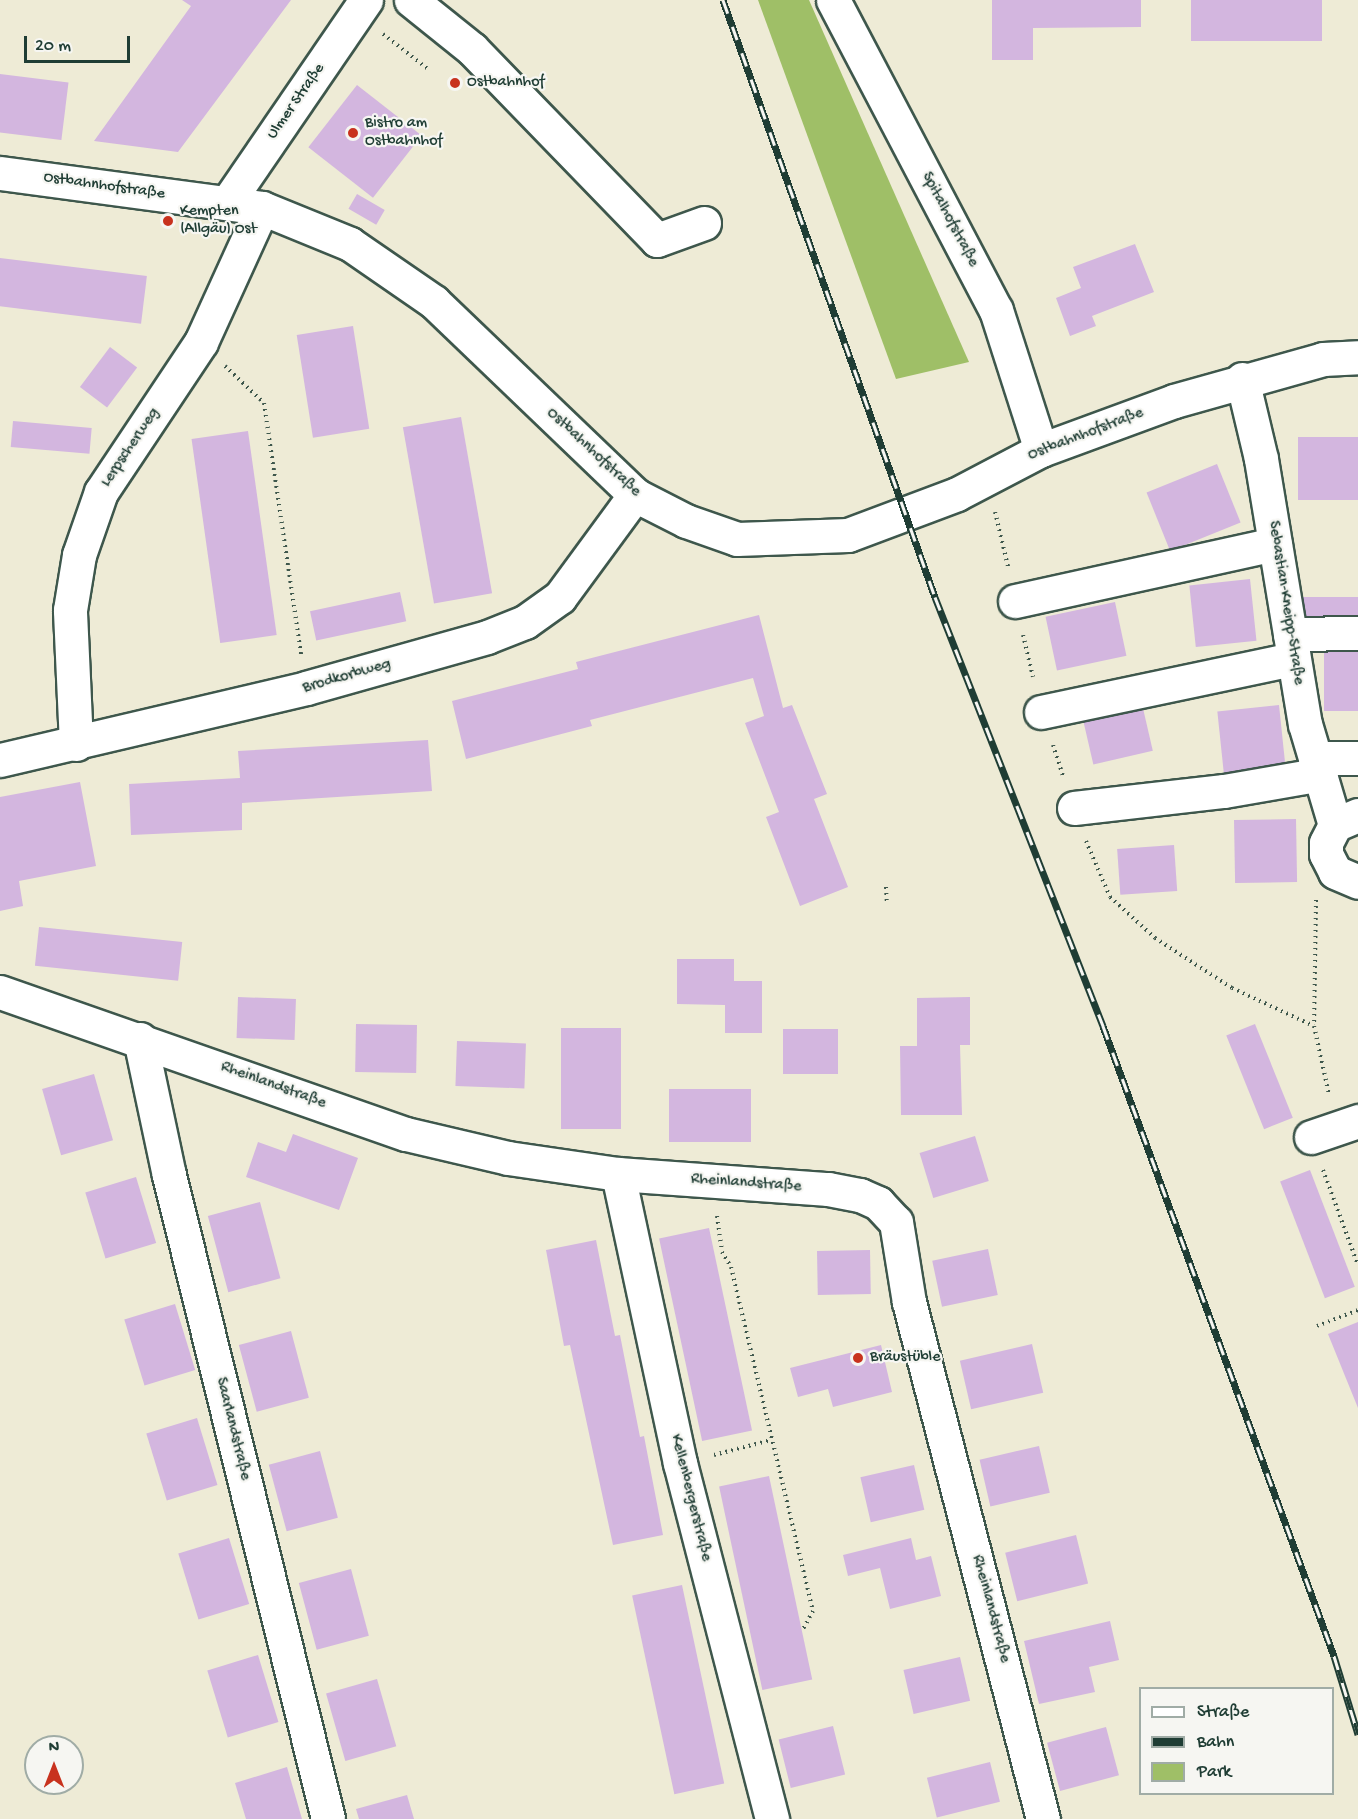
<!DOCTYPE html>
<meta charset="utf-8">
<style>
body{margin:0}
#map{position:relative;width:1358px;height:1819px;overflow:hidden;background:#eeebd6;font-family:"Gochi Hand",sans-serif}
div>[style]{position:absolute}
.green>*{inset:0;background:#9fbf67}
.building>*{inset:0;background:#d3b6df;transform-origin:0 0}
.path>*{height:4px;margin-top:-2px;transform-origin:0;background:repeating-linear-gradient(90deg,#3e574c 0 1.5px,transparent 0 6px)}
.roads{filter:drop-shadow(2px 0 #3e574c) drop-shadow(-2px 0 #3e574c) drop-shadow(0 2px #3e574c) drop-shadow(0 -2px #3e574c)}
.minor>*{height:33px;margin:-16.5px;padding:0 16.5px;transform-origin:16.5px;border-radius:16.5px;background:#fff}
.rail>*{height:7px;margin-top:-3.5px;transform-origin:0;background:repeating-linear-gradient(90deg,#f6f6f2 0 14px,#1f3d34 0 28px);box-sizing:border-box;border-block:2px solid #1f3d34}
.dots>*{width:16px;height:16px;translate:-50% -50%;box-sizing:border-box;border:3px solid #f6f6f2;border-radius:50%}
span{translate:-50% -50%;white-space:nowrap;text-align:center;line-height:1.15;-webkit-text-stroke:4.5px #f6f6f2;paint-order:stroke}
.poi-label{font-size:16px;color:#1f3d34}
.left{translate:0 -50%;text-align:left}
.street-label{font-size:16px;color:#1f3d34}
.legend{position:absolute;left:1139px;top:1687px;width:195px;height:108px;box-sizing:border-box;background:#f6f6f2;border:2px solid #a0aca6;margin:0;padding:8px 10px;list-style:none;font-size:18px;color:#1f3d34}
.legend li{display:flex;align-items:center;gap:12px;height:30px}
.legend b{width:30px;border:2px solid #a0aca6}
.north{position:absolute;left:24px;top:1735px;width:60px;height:60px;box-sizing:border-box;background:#f6f6f2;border:2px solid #a0aca6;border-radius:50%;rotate:0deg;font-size:16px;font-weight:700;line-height:24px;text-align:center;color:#1f3d34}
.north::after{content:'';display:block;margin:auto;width:21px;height:27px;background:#c8321e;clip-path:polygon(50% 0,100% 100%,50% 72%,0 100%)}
.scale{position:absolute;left:24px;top:36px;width:106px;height:27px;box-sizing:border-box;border:3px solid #1f3d34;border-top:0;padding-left:8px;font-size:18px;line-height:21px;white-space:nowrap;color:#1f3d34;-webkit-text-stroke:4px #f6f6f2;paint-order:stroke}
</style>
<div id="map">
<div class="green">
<div style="clip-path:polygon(758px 0,809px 0,969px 362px,896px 379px)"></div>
</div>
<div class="building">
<div style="clip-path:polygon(182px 0,291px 0,178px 152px,94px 141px,191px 6px)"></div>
<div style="clip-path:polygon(992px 0,1141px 0,1141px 27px,1033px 28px,1033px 60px,992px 60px)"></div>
<div style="left:1191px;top:0;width:131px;height:41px"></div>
<div style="left:0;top:74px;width:69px;height:58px;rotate:7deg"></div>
<div style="left:357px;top:85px;width:82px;height:79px;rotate:38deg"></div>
<div style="left:357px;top:194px;width:32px;height:17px;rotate:30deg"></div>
<div style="clip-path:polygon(1135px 244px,1154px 292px,1092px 316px,1096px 326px,1070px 336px,1056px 298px,1081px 288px,1073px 267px)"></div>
<div style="left:0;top:258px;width:148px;height:48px;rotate:7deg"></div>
<div style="left:353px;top:326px;width:104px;height:57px;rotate:81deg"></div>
<div style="left:110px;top:347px;width:34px;height:50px;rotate:37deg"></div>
<div style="left:461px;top:417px;width:179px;height:59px;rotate:80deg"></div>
<div style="left:13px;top:421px;width:79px;height:26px;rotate:5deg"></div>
<div style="left:248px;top:431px;width:206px;height:57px;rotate:82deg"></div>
<div style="left:1358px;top:437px;width:63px;height:60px;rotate:90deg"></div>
<div style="left:1217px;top:464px;width:63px;height:76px;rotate:68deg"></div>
<div style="left:1250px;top:579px;width:62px;height:61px;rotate:84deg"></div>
<div style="left:400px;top:592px;width:30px;height:92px;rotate:78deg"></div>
<div style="left:1303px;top:597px;width:55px;height:28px"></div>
<div style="left:1115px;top:602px;width:55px;height:71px;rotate:78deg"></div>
<div style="clip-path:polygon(759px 615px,783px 708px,792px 705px,827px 794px,814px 799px,848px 887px,800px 906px,766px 817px,779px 812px,745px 723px,764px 716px,753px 678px,590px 720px,592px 726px,466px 759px,452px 701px,578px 669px,576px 662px)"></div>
<div style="left:1324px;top:652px;width:34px;height:59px"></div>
<div style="left:1142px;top:704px;width:48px;height:61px;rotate:77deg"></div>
<div style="left:1279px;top:705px;width:62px;height:62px;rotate:84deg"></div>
<div style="clip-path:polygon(428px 740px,432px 791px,242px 803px,242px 830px,131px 835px,129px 784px,240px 778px,238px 751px)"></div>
<div style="clip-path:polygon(80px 782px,96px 866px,19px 881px,23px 906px,0 911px,0 797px)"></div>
<div style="left:1296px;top:819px;width:63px;height:62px;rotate:89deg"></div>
<div style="left:1174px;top:845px;width:46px;height:57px;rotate:86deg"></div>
<div style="left:39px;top:927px;width:144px;height:39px;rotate:6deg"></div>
<div style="clip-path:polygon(677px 959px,734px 959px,734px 981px,762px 981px,762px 1033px,725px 1033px,725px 1005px,677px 1004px)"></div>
<div style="left:238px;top:997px;width:58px;height:41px;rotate:2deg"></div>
<div style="clip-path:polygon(970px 997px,970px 1045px,960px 1045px,962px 1115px,901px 1115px,900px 1046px,917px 1046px,917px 998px)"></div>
<div style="left:356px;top:1024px;width:61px;height:48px;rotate:1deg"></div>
<div style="left:1255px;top:1024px;width:101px;height:31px;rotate:68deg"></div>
<div style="left:561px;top:1028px;width:60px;height:101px"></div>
<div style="left:783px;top:1029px;width:55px;height:45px"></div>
<div style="left:457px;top:1041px;width:69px;height:45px;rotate:2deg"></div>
<div style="left:94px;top:1074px;width:69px;height:54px;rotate:74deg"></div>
<div style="left:751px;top:1089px;width:53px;height:82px;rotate:90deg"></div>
<div style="clip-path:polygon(293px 1134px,358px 1158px,339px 1210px,246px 1177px,258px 1142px,286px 1152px)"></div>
<div style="left:975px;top:1136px;width:47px;height:58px;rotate:73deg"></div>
<div style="left:1310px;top:1170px;width:125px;height:32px;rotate:69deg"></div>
<div style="left:136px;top:1177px;width:69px;height:53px;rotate:73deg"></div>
<div style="left:260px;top:1202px;width:79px;height:54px;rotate:75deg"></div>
<div style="left:709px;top:1228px;width:207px;height:51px;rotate:78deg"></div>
<div style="clip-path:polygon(596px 1240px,615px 1336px,620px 1335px,640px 1437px,644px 1436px,663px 1535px,613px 1545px,570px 1345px,564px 1346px,546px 1250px)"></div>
<div style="left:988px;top:1249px;width:47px;height:57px;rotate:78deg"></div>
<div style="left:870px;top:1250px;width:44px;height:53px;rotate:89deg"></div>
<div style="left:175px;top:1304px;width:69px;height:53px;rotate:73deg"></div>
<div style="clip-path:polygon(1358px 1322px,1358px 1408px,1328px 1334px)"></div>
<div style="left:291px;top:1331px;width:69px;height:54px;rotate:75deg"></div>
<div style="left:1032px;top:1344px;width:50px;height:74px;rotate:77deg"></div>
<div style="clip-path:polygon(881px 1345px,892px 1392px,833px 1407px,828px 1389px,798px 1397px,790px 1368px)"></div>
<div style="left:197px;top:1418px;width:70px;height:53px;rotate:73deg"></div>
<div style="left:1039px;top:1446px;width:48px;height:61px;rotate:77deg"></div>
<div style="left:320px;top:1451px;width:69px;height:53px;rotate:75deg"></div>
<div style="left:914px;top:1465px;width:46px;height:55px;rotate:77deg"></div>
<div style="left:769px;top:1476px;width:208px;height:51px;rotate:78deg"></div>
<div style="left:1076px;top:1535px;width:50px;height:73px;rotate:76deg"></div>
<div style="left:229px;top:1538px;width:69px;height:53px;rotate:73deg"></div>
<div style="clip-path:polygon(911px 1538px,916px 1560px,931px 1556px,941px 1596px,890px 1609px,880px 1568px,848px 1576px,843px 1555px)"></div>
<div style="left:351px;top:1569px;width:69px;height:54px;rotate:75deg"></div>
<div style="left:682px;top:1585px;width:203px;height:51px;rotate:78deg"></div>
<div style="clip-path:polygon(1110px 1621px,1119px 1660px,1089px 1667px,1095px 1692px,1039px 1704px,1024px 1641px)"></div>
<div style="left:258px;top:1655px;width:70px;height:53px;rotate:73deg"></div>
<div style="left:960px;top:1657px;width:45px;height:58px;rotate:77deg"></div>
<div style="left:377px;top:1679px;width:70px;height:53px;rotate:74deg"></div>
<div style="left:833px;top:1726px;width:50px;height:56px;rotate:76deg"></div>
<div style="left:1106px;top:1727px;width:50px;height:61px;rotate:75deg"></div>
<div style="left:990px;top:1762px;width:41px;height:65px;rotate:76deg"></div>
<div style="clip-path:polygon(287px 1767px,302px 1819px,246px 1819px,235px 1783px)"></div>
<div style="clip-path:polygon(407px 1795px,414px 1819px,359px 1819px,356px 1809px)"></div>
</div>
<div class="path">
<div style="left:383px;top:34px;width:57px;rotate:37.9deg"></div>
<div style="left:225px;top:366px;width:54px;rotate:43.5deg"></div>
<div style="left:264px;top:403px;width:254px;rotate:81.6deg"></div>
<div style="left:995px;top:512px;width:56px;rotate:76.5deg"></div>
<div style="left:1023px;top:635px;width:43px;rotate:76.6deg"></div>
<div style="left:1053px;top:745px;width:32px;rotate:72deg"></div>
<div style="left:1086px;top:841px;width:61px;rotate:66.8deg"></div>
<div style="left:1110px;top:897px;width:61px;rotate:42.3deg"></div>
<div style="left:1155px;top:938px;width:92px;rotate:33deg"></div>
<div style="left:1232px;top:988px;width:90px;rotate:24.9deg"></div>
<div style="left:886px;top:887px;width:17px;rotate:87deg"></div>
<div style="left:1316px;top:900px;width:126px;rotate:90.9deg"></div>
<div style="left:1314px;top:1026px;width:71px;rotate:77.7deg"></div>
<div style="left:1323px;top:1170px;width:101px;rotate:69.8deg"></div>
<div style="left:717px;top:1216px;width:36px;rotate:82deg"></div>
<div style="left:722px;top:1252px;width:17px;rotate:59deg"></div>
<div style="left:731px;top:1267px;width:354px;rotate:76.6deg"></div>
<div style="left:813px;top:1611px;width:21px;rotate:119deg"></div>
<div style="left:1317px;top:1326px;width:44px;rotate:-21.3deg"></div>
<div style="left:714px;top:1455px;width:59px;rotate:-14.7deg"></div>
</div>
<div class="roads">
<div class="minor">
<div style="left:411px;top:0;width:78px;rotate:38.8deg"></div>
<div style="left:472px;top:49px;width:266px;rotate:45.9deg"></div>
<div style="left:657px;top:240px;width:50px;rotate:-19.9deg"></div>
<div style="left:833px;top:0;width:350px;rotate:62.3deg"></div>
<div style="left:996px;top:310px;width:147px;rotate:72.2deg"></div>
<div style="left:0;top:173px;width:264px;rotate:7.6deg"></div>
<div style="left:262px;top:208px;width:95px;rotate:22.2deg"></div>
<div style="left:350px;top:244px;width:102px;rotate:34.6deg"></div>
<div style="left:434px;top:302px;width:279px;rotate:43.8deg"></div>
<div style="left:635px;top:495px;width:57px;rotate:27deg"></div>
<div style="left:686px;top:521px;width:54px;rotate:19.4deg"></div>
<div style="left:737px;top:539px;width:111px;rotate:-2.1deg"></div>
<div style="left:848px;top:535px;width:116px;rotate:-20.6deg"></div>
<div style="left:957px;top:494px;width:95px;rotate:-27.6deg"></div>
<div style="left:1041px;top:450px;width:142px;rotate:-20.2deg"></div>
<div style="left:1174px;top:401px;width:155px;rotate:-15.7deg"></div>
<div style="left:1323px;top:359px;width:35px;rotate:-3deg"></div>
<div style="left:227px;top:203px;width:246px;rotate:-55.6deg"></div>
<div style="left:1242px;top:379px;width:82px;rotate:76.6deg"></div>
<div style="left:1261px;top:459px;width:269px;rotate:80.6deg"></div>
<div style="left:1305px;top:724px;width:105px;rotate:73.5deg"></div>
<div style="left:1015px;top:601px;width:266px;rotate:-12.4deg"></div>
<div style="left:1290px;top:634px;width:68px;rotate:-0.8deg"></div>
<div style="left:1041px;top:712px;width:258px;rotate:-11.9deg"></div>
<div style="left:76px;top:744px;width:134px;rotate:-92.6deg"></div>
<div style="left:70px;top:610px;width:56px;rotate:-80.7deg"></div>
<div style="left:79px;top:555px;width:67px;rotate:-70.8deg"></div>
<div style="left:101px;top:492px;width:180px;rotate:-56.3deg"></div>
<div style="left:201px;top:342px;width:147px;rotate:-65.5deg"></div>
<div style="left:1315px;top:758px;width:43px"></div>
<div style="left:0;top:760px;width:314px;rotate:-13.2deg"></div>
<div style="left:306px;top:688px;width:188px;rotate:-15.7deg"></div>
<div style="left:487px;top:637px;width:41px;rotate:-21.5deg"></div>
<div style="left:525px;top:622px;width:43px;rotate:-35.5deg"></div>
<div style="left:560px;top:597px;width:127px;rotate:-53.7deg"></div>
<div style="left:1074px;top:808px;width:151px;rotate:-6.5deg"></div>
<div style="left:1224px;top:791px;width:98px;rotate:-9.9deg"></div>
<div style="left:1358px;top:815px;width:25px;rotate:157deg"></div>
<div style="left:1335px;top:825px;width:20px;rotate:117deg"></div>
<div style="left:1326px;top:843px;width:11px;rotate:90deg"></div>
<div style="left:1326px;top:854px;width:20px;rotate:63deg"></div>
<div style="left:1335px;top:872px;width:25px;rotate:23deg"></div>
<div style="left:0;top:992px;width:430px;rotate:19.3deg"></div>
<div style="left:406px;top:1134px;width:105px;rotate:13.2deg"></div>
<div style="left:508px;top:1158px;width:111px;rotate:8.3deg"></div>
<div style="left:618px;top:1174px;width:211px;rotate:4.1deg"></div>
<div style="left:828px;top:1189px;width:33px;rotate:11deg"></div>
<div style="left:860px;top:1195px;width:20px;rotate:24deg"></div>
<div style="left:878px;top:1203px;width:26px;rotate:47deg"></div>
<div style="left:896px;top:1222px;width:81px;rotate:80.8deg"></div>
<div style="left:909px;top:1302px;width:534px;rotate:75.47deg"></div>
<div style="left:140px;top:1039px;width:139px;rotate:78deg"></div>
<div style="left:169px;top:1175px;width:663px;rotate:76.13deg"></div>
<div style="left:1311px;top:1137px;width:50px;rotate:-18.8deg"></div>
<div style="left:618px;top:1174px;width:296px;rotate:77.9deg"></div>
<div style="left:680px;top:1463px;width:368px;rotate:75.5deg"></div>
</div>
</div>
<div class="rail">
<div style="left:723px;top:0;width:634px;rotate:70.45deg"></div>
<div style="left:935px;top:597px;width:461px;rotate:68.6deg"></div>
<div style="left:1103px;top:1026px;width:671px;rotate:69.86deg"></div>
<div style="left:1334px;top:1656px;width:82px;rotate:72.9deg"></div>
</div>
<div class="dots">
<div style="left:455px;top:83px;background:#c8321e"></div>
<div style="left:353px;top:133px;background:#c8321e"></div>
<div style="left:168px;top:221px;background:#c8321e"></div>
<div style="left:858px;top:1358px;background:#c8321e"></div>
</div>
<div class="poi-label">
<span class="left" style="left:467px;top:83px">Ostbahnhof</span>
<span class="left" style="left:365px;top:133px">Bistro am<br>Ostbahnhof</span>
<span class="left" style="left:180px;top:221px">Kempten<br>(Allgäu) Ost</span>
<span class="left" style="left:870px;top:1358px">Bräustüble</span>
</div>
<div class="street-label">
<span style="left:297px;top:102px;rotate:-55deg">Ulmer Straße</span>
<span style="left:104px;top:187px;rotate:8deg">Ostbahnhofstraße</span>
<span style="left:949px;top:220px;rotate:62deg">Spitalhofstraße</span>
<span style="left:1086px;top:435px;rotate:-21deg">Ostbahnhofstraße</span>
<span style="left:131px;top:448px;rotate:-56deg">Lerpscherweg</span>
<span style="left:593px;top:453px;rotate:43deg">Ostbahnhofstraße</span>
<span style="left:1285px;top:603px;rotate:81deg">Sebastian-Kneipp-Straße</span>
<span style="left:347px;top:677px;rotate:-16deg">Brodkorbweg</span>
<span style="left:273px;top:1086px;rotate:20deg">Rheinlandstraße</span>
<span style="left:746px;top:1184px;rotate:4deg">Rheinlandstraße</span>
<span style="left:232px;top:1429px;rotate:76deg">Saarlandstraße</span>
<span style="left:690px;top:1498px;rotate:76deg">Kellenbergerstraße</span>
<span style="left:990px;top:1609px;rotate:75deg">Rheinlandstraße</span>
</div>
<ul class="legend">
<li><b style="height:8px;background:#fff"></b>Straße</li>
<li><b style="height:8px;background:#1f3d34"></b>Bahn</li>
<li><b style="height:16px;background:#9fbf67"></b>Park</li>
</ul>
<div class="north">N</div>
<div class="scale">20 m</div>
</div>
